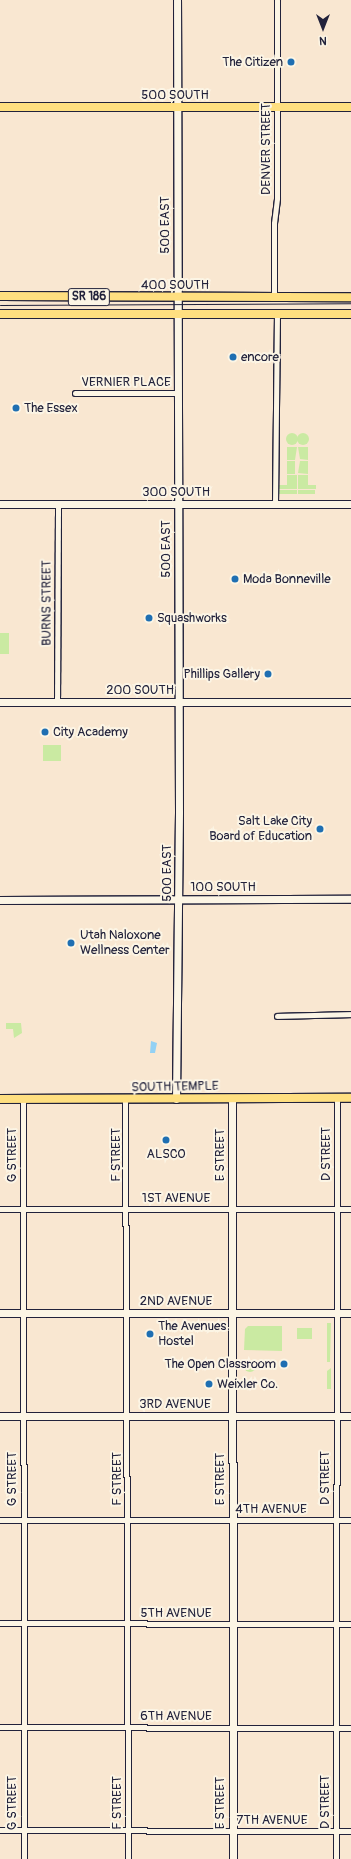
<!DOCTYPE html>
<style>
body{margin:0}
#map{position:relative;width:351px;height:1859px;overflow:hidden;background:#f9e7d1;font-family:Pangolin,sans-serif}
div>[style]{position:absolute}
.green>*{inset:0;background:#caeaa2;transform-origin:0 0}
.round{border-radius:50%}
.water>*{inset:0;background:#93d1f4}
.roads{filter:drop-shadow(1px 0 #22223b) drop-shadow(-1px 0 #22223b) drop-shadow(0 1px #22223b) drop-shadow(0 -1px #22223b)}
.street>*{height:5px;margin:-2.5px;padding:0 2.5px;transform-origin:2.5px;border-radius:2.5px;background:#fcf5e5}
.secondary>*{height:7px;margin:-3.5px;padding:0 3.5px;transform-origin:3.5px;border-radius:3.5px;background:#fcf5e5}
.primary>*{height:8px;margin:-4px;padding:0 4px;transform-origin:4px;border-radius:4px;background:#ffdf80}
.tram>*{height:1px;margin:-0.5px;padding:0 0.5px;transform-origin:0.5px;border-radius:0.5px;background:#22223b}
.dots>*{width:11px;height:11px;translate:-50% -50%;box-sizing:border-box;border:2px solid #fcf5e5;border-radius:50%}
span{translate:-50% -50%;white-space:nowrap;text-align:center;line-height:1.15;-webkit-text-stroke:4px #fcf5e5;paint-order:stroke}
.shield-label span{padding:1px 3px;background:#fcf5e5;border:1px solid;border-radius:3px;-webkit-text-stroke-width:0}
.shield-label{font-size:12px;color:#22223b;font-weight:700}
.poi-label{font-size:13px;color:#22223b}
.right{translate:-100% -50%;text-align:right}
.left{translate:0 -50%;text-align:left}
.street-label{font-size:13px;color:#22223b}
.north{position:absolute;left:303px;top:8px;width:40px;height:40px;-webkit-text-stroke:3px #fcf5e5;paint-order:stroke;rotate:180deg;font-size:11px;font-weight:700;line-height:16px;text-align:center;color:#22223b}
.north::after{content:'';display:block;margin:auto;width:14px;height:18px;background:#22223b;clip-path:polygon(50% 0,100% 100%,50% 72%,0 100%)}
</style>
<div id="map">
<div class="green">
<div class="round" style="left:286px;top:433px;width:12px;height:12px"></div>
<div class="round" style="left:297px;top:433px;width:12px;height:12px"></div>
<div style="clip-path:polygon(287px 447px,297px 447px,295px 460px,287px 460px)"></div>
<div style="clip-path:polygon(298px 447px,308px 447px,308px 460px,300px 459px)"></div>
<div style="left:287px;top:461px;width:8px;height:13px"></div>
<div style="clip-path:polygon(300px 461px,308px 461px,308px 474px,298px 473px)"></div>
<div style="clip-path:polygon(287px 475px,297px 475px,297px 489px,279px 489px,279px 485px,287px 485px)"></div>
<div style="clip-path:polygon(298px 475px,308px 475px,308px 485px,316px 485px,316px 489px,298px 489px)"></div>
<div style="left:279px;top:490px;width:18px;height:4px"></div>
<div style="left:298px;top:490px;width:17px;height:4px"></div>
<div style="left:0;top:633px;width:9px;height:21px"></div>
<div style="left:43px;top:745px;width:18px;height:16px"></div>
<div style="clip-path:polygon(6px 1023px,21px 1023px,22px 1033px,14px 1038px,13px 1029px,6px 1029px)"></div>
<div style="clip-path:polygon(327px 1323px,331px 1323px,330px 1362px,327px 1362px)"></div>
<div style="clip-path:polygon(248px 1326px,282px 1326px,282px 1351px,244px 1350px,245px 1329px)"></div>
<div style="left:297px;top:1328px;width:15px;height:11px"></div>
<div class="round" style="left:244px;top:1360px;width:12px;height:12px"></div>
<div style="clip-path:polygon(331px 1368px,331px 1389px,327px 1389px,327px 1371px)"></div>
</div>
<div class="water">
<div style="clip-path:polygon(151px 1041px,157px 1043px,155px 1053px,150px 1053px)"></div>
</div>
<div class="roads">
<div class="street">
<div style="left:274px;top:297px;width:74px;rotate:-90deg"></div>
<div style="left:274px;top:223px;width:25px;rotate:-83deg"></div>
<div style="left:277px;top:198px;width:198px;rotate:-90deg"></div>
<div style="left:75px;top:393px;width:102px"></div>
<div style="left:275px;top:504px;width:190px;rotate:-89.4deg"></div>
<div style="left:57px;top:702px;width:198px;rotate:-89.7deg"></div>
<div style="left:277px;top:1016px;width:74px;rotate:-1.5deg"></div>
<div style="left:23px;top:1099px;width:760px;rotate:89.92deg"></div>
<div style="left:125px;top:1099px;width:760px;rotate:89.77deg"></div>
<div style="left:0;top:1209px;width:351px"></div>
<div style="left:0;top:1520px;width:351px"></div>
<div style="left:0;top:1623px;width:351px;rotate:0.2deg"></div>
<div style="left:0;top:1727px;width:351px;rotate:0.2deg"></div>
<div style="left:0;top:1830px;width:351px;rotate:0.2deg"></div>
<div style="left:336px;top:1859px;width:761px;rotate:-89.92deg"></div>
</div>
<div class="secondary">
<div style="left:0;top:504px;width:351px"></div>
<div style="left:0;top:702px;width:351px"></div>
<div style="left:0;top:900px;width:351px;rotate:-0.2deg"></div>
<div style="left:232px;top:1098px;width:761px;rotate:89.92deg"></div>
<div style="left:176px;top:1099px;width:287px;rotate:-89.4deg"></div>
<div style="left:179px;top:812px;width:812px;rotate:-90.14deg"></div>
<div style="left:0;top:1313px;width:351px"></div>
<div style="left:0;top:1416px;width:351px"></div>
</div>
<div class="primary">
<div style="left:0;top:107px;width:351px"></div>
<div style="left:0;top:296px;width:351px;rotate:0.2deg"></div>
<div style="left:0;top:314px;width:351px"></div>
<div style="left:0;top:1099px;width:351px;rotate:-0.2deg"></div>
</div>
</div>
<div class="tram">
<div style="left:0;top:305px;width:351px;rotate:-0.3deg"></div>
</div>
<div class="dots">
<div style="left:291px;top:62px;background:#1f6fb2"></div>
<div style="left:233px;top:357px;background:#1f6fb2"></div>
<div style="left:16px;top:408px;background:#1f6fb2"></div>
<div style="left:235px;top:579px;background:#1f6fb2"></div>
<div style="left:149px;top:618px;background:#1f6fb2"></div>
<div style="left:268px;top:674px;background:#1f6fb2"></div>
<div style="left:45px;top:732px;background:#1f6fb2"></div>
<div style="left:320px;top:829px;background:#1f6fb2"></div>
<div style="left:71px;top:943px;background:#1f6fb2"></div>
<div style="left:166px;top:1140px;background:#1f6fb2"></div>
<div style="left:150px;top:1334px;background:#1f6fb2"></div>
<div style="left:284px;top:1364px;background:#1f6fb2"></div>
<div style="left:209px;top:1384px;background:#1f6fb2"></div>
</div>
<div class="shield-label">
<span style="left:89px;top:297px">SR 186</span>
</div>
<div class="poi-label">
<span class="right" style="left:283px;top:62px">The Citizen</span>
<span class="left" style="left:241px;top:357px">encore</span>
<span class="left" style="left:24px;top:408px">The Essex</span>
<span class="left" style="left:243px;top:579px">Moda Bonneville</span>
<span class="left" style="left:157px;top:618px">Squashworks</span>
<span class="right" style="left:260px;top:674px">Phillips Gallery</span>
<span class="left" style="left:53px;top:732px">City Academy</span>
<span class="right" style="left:312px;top:829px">Salt Lake City<br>Board of Education</span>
<span class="left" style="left:80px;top:943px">Utah Naloxone<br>Wellness Center</span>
<span style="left:166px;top:1154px">ALSCO</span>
<span class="left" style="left:158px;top:1334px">The Avenues<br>Hostel</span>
<span class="right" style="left:276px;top:1364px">The Open Classroom</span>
<span class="left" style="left:217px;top:1384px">Weixler Co.</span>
</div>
<div class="street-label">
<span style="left:175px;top:95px">500 SOUTH</span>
<span style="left:266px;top:149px;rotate:-90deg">DENVER STREET</span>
<span style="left:165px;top:225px;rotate:-90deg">500 EAST</span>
<span style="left:175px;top:285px">400 SOUTH</span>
<span style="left:126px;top:382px">VERNIER PLACE</span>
<span style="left:176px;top:492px">300 SOUTH</span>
<span style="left:166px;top:549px;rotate:-90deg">500 EAST</span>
<span style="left:47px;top:603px;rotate:-90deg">BURNS STREET</span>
<span style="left:140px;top:690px">200 SOUTH</span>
<span style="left:167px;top:873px;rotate:-90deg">500 EAST</span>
<span style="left:223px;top:887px">100 SOUTH</span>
<span style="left:175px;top:1087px;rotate:-1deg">SOUTH TEMPLE</span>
<span style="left:326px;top:1154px;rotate:-90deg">D STREET</span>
<span style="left:12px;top:1155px;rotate:-90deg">G STREET</span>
<span style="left:116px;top:1155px;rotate:-90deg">F STREET</span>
<span style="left:220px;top:1155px;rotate:-90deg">E STREET</span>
<span style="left:176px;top:1198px">1ST AVENUE</span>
<span style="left:176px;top:1301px">2ND AVENUE</span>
<span style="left:175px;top:1404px">3RD AVENUE</span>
<span style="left:325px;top:1478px;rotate:-90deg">D STREET</span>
<span style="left:12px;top:1479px;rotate:-90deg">G STREET</span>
<span style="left:117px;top:1479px;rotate:-90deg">F STREET</span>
<span style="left:220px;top:1479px;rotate:-90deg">E STREET</span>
<span style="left:271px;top:1509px">4TH AVENUE</span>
<span style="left:176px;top:1613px">5TH AVENUE</span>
<span style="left:176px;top:1716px">6TH AVENUE</span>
<span style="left:325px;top:1802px;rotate:-90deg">D STREET</span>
<span style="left:12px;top:1803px;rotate:-90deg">G STREET</span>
<span style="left:117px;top:1803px;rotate:-90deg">F STREET</span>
<span style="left:220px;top:1803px;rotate:-90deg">E STREET</span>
<span style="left:272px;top:1820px">7TH AVENUE</span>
</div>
<div class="north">N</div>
</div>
